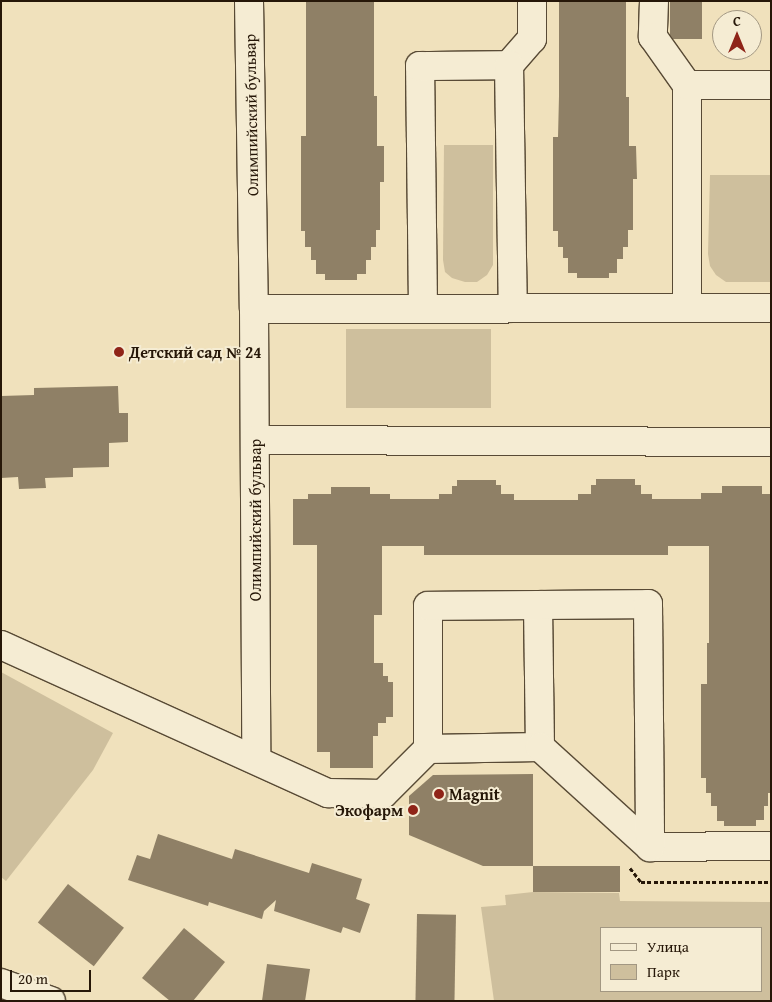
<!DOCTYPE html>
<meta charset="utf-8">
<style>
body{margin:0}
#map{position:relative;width:772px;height:1002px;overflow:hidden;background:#f0e1bc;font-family:"Gentium Book Plus",serif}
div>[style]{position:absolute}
.green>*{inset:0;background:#cebf9d;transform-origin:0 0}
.building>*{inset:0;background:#8f8066;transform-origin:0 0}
.path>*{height:3px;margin-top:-1.5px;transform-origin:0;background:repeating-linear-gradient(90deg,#261708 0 4px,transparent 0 6.5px)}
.roads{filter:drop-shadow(1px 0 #584a35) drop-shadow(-1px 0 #584a35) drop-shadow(0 1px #584a35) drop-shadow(0 -1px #584a35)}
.minor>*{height:28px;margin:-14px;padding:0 14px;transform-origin:14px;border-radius:14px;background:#f5ecd3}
.dots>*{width:14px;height:14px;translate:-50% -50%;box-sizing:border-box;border:2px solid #f5ecd3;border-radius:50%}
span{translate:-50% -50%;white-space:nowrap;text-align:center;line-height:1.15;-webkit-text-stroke:4px #f5ecd3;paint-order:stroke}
.street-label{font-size:16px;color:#261708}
.poi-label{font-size:16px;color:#261708;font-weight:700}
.left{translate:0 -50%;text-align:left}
.right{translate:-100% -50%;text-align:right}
.frame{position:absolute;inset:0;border:2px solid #261708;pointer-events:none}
.legend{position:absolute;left:600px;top:927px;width:162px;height:65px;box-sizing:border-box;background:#f5ecd3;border:1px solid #a29782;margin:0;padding:6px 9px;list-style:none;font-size:15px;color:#261708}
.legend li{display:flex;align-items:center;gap:10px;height:25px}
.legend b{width:25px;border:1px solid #a29782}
.north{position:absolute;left:712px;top:10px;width:50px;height:50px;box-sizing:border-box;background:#f5ecd3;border:1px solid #a29782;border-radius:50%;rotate:0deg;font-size:14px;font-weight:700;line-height:20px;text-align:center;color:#261708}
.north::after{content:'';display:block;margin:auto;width:18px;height:22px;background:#8f2418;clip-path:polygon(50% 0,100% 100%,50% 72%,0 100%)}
.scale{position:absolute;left:10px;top:970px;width:81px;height:22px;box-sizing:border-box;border:2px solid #261708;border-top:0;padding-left:6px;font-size:15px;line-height:18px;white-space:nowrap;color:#261708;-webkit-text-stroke:4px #f5ecd3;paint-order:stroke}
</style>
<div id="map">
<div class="green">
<div style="clip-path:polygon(444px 145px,493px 145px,493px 265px,487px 275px,477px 282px,465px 282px,452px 278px,445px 272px,443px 260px)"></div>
<div style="clip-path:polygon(710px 175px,771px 175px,771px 282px,726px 282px,716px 275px,710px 266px,708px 254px)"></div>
<div style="left:346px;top:329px;width:145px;height:79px"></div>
<div style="clip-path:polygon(1px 672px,113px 733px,93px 770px,6px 881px,1px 877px)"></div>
<div style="clip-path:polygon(evenodd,533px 892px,619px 893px,620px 901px,771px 902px,771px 1001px,494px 1001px,481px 907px,506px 905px,505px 895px,533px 892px,601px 928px,761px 928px,761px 991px,601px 991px,601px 928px)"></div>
</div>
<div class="building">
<div style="clip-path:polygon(306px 1px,374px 1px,374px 96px,377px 96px,377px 146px,384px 146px,384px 182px,380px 182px,380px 230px,376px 230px,376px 247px,371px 247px,371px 260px,366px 260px,366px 274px,357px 274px,357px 280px,325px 280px,325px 274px,316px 274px,316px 260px,311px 260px,311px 247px,305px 247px,305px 231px,301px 231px,301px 136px,306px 136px)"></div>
<div style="clip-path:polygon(559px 1px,626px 1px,626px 97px,629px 97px,629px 146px,636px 146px,637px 179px,633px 179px,633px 230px,628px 230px,628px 247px,623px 247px,623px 259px,617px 259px,617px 273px,609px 273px,609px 278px,577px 278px,577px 273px,568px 273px,568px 258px,563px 258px,563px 247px,558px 247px,558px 231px,553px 231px,553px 137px,558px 137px,559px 96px)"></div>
<div style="clip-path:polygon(670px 1px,702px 1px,702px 39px,673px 39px,670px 35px)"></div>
<div style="clip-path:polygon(118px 386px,119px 413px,128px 413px,128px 442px,109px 443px,109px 467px,73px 468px,73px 477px,45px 478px,46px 488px,19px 489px,18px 477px,1px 478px,1px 396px,34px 395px,34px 388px)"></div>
<div style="clip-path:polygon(596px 479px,635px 479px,635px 485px,641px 485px,641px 494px,652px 494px,652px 499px,701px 499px,701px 493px,722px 493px,722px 486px,762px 486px,762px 494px,771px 494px,771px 793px,768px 793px,768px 806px,764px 806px,764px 820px,756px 820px,756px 826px,724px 826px,724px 821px,717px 821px,717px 806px,711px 806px,711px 793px,706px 793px,706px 778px,701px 778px,701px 684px,707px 684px,707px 643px,709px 643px,709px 546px,668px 546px,668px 555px,424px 555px,424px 546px,382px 546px,382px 615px,374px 615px,374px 663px,383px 663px,383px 676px,388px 676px,388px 682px,393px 682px,393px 717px,386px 717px,386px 723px,378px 723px,378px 736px,373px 736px,373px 768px,330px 768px,330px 752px,317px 752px,317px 545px,293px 545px,293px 499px,308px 499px,308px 494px,331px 494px,331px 487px,370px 487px,370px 494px,390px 494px,390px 499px,439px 499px,439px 494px,452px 494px,452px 486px,457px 486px,457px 480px,496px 480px,496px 485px,501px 485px,501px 494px,514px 494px,514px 500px,578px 500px,578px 494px,591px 494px,591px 485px,596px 485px)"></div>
<div style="clip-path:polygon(533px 774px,533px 866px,483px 866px,409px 835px,409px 796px,433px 775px)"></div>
<div style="clip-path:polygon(158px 834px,232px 859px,235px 849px,309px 873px,312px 863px,362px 879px,356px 899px,370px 904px,360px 933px,343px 927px,341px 933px,274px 911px,276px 900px,264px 911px,262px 919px,209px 902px,208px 906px,128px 880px,137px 855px,150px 859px)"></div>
<div style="left:533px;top:866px;width:87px;height:26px"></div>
<div style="left:68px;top:884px;width:71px;height:49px;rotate:38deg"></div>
<div style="left:417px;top:914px;width:39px;height:87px;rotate:1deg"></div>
<div style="clip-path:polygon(184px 928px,225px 962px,193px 1001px,170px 1001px,142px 978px)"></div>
<div style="clip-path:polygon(267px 964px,310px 969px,305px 1001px,262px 1001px)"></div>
</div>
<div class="path">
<div style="left:630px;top:868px;width:18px;rotate:52deg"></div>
<div style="left:641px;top:882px;width:130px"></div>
</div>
<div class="roads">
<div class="minor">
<div style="left:249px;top:1px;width:308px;rotate:89.1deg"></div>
<div style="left:254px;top:309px;width:450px;rotate:89.7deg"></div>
<div style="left:654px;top:1px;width:36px;rotate:92deg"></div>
<div style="left:653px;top:37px;width:59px;rotate:54.7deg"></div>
<div style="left:509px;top:65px;width:35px;rotate:-49deg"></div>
<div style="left:532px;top:39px;width:38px;rotate:-90deg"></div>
<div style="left:423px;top:308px;width:242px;rotate:-90.7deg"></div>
<div style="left:420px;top:66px;width:89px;rotate:-0.6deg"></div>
<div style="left:509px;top:65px;width:243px;rotate:89.1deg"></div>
<div style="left:687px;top:308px;width:223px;rotate:-90deg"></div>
<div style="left:687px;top:85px;width:84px"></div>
<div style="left:254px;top:309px;width:517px;rotate:-0.11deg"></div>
<div style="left:255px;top:440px;width:516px;rotate:0.22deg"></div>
<div style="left:538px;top:605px;width:142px;rotate:89.2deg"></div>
<div style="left:1px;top:645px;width:359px;rotate:24.4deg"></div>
<div style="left:328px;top:793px;width:55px;rotate:1deg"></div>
<div style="left:383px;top:794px;width:64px;rotate:-45deg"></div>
<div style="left:428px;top:749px;width:112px;rotate:-1deg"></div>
<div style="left:540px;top:747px;width:149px;rotate:42.3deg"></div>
<div style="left:650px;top:847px;width:121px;rotate:-0.5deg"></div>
<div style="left:428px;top:749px;width:143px;rotate:-90deg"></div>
<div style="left:428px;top:606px;width:220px;rotate:-0.5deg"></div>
<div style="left:648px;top:604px;width:243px;rotate:89.5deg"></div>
<div style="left:1px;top:983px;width:53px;rotate:19.8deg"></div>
</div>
</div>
<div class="dots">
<div style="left:119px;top:352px;background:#8f2418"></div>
<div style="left:439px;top:794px;background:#8f2418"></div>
<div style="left:413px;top:810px;background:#8f2418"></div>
</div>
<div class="street-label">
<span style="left:251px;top:115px;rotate:-91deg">Олимпийский бульвар</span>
<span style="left:255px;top:520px;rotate:-90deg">Олимпийский бульвар</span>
</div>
<div class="poi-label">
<span class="left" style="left:129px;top:352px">Детский сад № 24</span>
<span class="left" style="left:449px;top:794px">Magnit</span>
<span class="right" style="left:403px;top:810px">Экофарм</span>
</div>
<div class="frame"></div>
<ul class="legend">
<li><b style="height:6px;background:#f5ecd3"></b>Улица</li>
<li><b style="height:14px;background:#cebf9d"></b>Парк</li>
</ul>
<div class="north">С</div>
<div class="scale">20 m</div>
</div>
